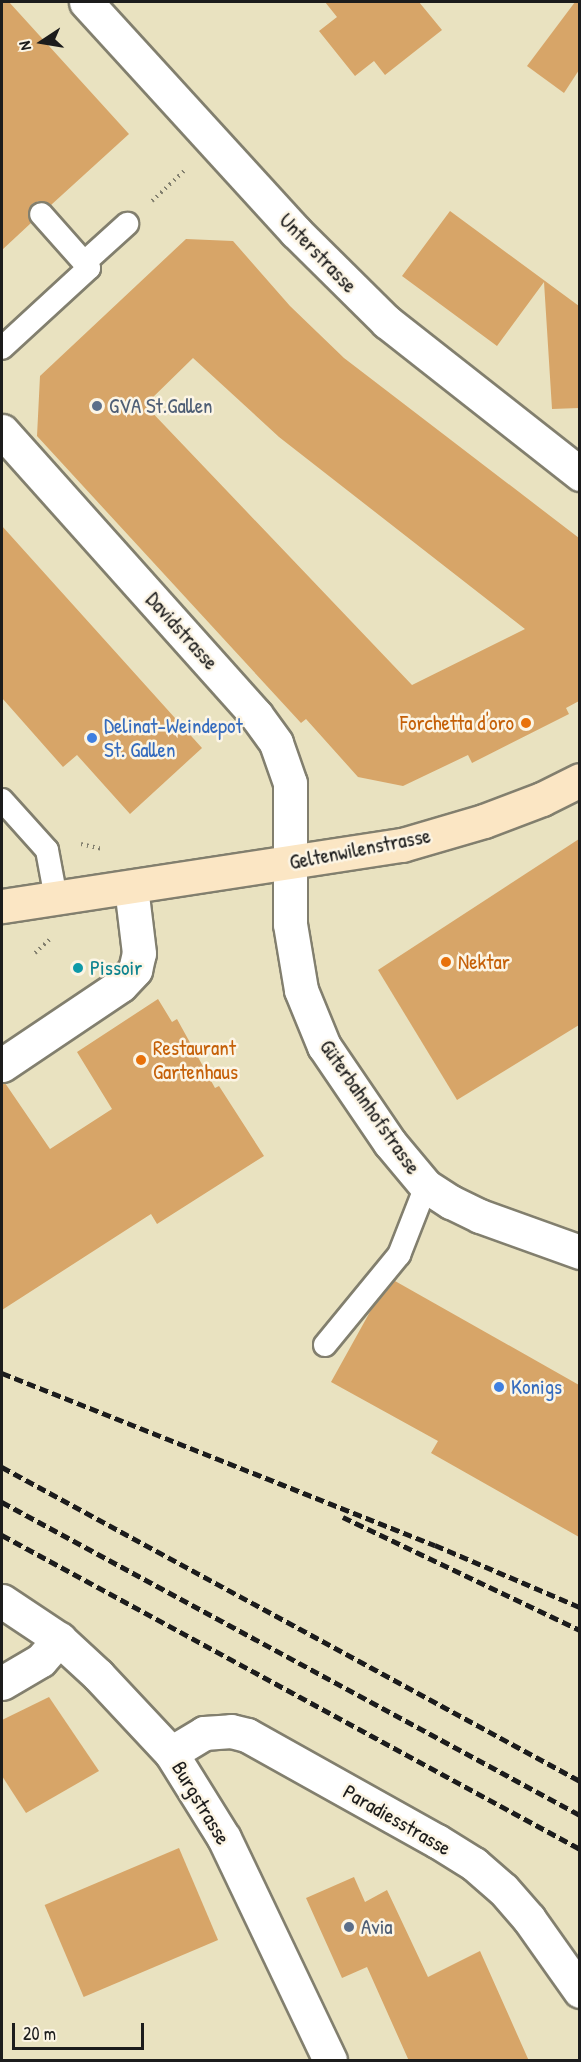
<!DOCTYPE html>
<meta charset="utf-8">
<style>
body{margin:0}
#map{position:relative;width:581px;height:2062px;overflow:hidden;background:#e9e2c0;font-family:"Patrick Hand",sans-serif}
div>[style]{position:absolute}
.building>*{inset:0;background:#d7a568;transform-origin:0 0}
.path>*{height:4px;margin-top:-2px;transform-origin:0;background:repeating-linear-gradient(90deg,#827f6e 0 1.5px,transparent 0 6px)}
.roads{filter:drop-shadow(2px 0 #827f6e) drop-shadow(-2px 0 #827f6e) drop-shadow(0 2px #827f6e) drop-shadow(0 -2px #827f6e)}
.lane>*{height:22px;margin:-11px;padding:0 11px;transform-origin:11px;border-radius:11px;background:#fff}
.street>*{height:33px;margin:-16.5px;padding:0 16.5px;transform-origin:16.5px;border-radius:16.5px;background:#fff}
.secondary>*{height:33px;margin:-16.5px;padding:0 16.5px;transform-origin:16.5px;border-radius:16.5px;background:#fbe6c4}
.rail>*{height:4.5px;margin-top:-2.25px;transform-origin:0;background:repeating-linear-gradient(90deg,#1c1c1c 0 9px,transparent 0 13.5px)}
.dots>*{width:16px;height:16px;translate:-50% -50%;box-sizing:border-box;border:3px solid #fcf5e5;border-radius:50%}
span{translate:-50% -50%;white-space:nowrap;text-align:center;line-height:1.15;-webkit-text-stroke:5px #fcf5e5;paint-order:stroke}
.street-label{font-size:21px;color:#1c1c1c}
.service-label{font-size:21px;color:#4e5e75}
.left{translate:0 -50%;text-align:left}
.food-label{font-size:21px;color:#c56008}
.right{translate:-100% -50%;text-align:right}
.shop-label{font-size:21px;color:#366cbe}
.culture-label{font-size:21px;color:#0d838f}
.frame{position:absolute;inset:0;border:3px solid #1c1c1c;pointer-events:none}
.north{position:absolute;left:12px;top:12px;width:60px;height:60px;-webkit-text-stroke:4px #fcf5e5;paint-order:stroke;rotate:258deg;font-size:16px;font-weight:700;line-height:24px;text-align:center;color:#1c1c1c}
.north::after{content:'';display:block;margin:auto;width:21px;height:27px;background:#1c1c1c;clip-path:polygon(50% 0,100% 100%,50% 72%,0 100%)}
.scale{position:absolute;left:12px;top:2023px;width:132px;height:27px;box-sizing:border-box;border:3px solid #1c1c1c;border-top:0;padding-left:8px;font-size:18px;line-height:21px;white-space:nowrap;color:#1c1c1c;-webkit-text-stroke:4px #fcf5e5;paint-order:stroke}
</style>
<div id="map">
<div class="building">
<div style="clip-path:polygon(2px 2px,9px 2px,129px 134px,51px 205px,39px 201px,32px 204px,28px 216px,31px 223px,2px 250px)"></div>
<div style="clip-path:polygon(325px 2px,419px 2px,442px 30px,385px 75px,374px 61px,355px 76px,319px 31px,337px 17px)"></div>
<div style="clip-path:polygon(575px 2px,579px 2px,579px 70px,564px 93px,527px 66px)"></div>
<div style="clip-path:polygon(450px 211px,579px 306px,579px 408px,552px 409px,544px 282px,497px 346px,402px 276px)"></div>
<div style="clip-path:polygon(evenodd,186px 239px,233px 241px,290px 306px,344px 358px,579px 538px,579px 701px,566px 708px,569px 714px,472px 763px,468px 755px,403px 786px,358px 777px,306px 719px,301px 723px,37px 436px,40px 376px,186px 239px,193px 358px,279px 437px,525px 629px,412px 685px,145px 405px,193px 358px)"></div>
<div style="clip-path:polygon(2px 526px,202px 748px,130px 814px,77px 755px,63px 767px,2px 698px)"></div>
<div style="clip-path:polygon(579px 839px,579px 1025px,457px 1100px,378px 970px)"></div>
<div style="clip-path:polygon(158px 999px,172px 1022px,177px 1019px,215px 1088px,219px 1086px,264px 1156px,157px 1224px,151px 1214px,2px 1310px,2px 1083px,5px 1083px,50px 1149px,112px 1109px,77px 1052px)"></div>
<div style="clip-path:polygon(395px 1281px,579px 1385px,579px 1537px,431px 1453px,438px 1441px,331px 1382px,371px 1310px)"></div>
<div style="clip-path:polygon(49px 1697px,99px 1771px,26px 1813px,2px 1776px,2px 1720px)"></div>
<div style="left:179px;top:1848px;width:100px;height:146px;rotate:67deg"></div>
<div style="clip-path:polygon(354px 1877px,365px 1902px,387px 1890px,428px 1977px,480px 1951px,529px 2061px,409px 2061px,367px 1967px,342px 1978px,306px 1898px)"></div>
</div>
<div class="path">
<div style="left:152px;top:201px;width:45px;rotate:-43.2deg"></div>
<div style="left:81px;top:844px;width:22px;rotate:13deg"></div>
<div style="left:35px;top:953px;width:21px;rotate:-43deg"></div>
</div>
<div class="roads">
<div class="lane">
<div style="left:85px;top:262px;width:57px;rotate:-42.1deg"></div>
<div style="left:2px;top:348px;width:118px;rotate:-42.6deg"></div>
<div style="left:89px;top:268px;width:72px;rotate:-131.6deg"></div>
<div style="left:2px;top:800px;width:67px;rotate:48deg"></div>
<div style="left:47px;top:850px;width:49px;rotate:79.4deg"></div>
<div style="left:325px;top:1345px;width:117px;rotate:-50.6deg"></div>
<div style="left:399px;top:1255px;width:74px;rotate:-68.6deg"></div>
</div>
<div class="street">
<div style="left:86px;top:2px;width:311px;rotate:47.6deg"></div>
<div style="left:296px;top:232px;width:128px;rotate:44.7deg"></div>
<div style="left:387px;top:322px;width:246px;rotate:38.2deg"></div>
<div style="left:2px;top:431px;width:381px;rotate:48.2deg"></div>
<div style="left:256px;top:715px;width:34px;rotate:54deg"></div>
<div style="left:276px;top:743px;width:42px;rotate:70.7deg"></div>
<div style="left:290px;top:783px;width:141px;rotate:90deg"></div>
<div style="left:290px;top:924px;width:67px;rotate:80.5deg"></div>
<div style="left:301px;top:990px;width:61px;rotate:67.7deg"></div>
<div style="left:324px;top:1046px;width:117px;rotate:55.8deg"></div>
<div style="left:390px;top:1143px;width:56px;rotate:50.1deg"></div>
<div style="left:426px;top:1186px;width:30px;rotate:33deg"></div>
<div style="left:451px;top:1202px;width:32px;rotate:26deg"></div>
<div style="left:480px;top:1216px;width:106px;rotate:19.8deg"></div>
<div style="left:2px;top:1065px;width:143px;rotate:-33.9deg"></div>
<div style="left:121px;top:985px;width:21px;rotate:-47deg"></div>
<div style="left:135px;top:970px;width:17px;rotate:-77deg"></div>
<div style="left:139px;top:953px;width:66px;rotate:-96.9deg"></div>
<div style="left:2px;top:1601px;width:69px;rotate:33.7deg"></div>
<div style="left:59px;top:1639px;width:53px;rotate:42.7deg"></div>
<div style="left:98px;top:1675px;width:107px;rotate:46.9deg"></div>
<div style="left:171px;top:1753px;width:100px;rotate:58.1deg"></div>
<div style="left:224px;top:1838px;width:246px;rotate:64.5deg"></div>
<div style="left:2px;top:1683px;width:45px;rotate:-30.5deg"></div>
<div style="left:41px;top:1660px;width:28px;rotate:-49deg"></div>
<div style="left:171px;top:1753px;width:39px;rotate:-31deg"></div>
<div style="left:204px;top:1733px;width:27px;rotate:-4deg"></div>
<div style="left:231px;top:1731px;width:16px;rotate:14deg"></div>
<div style="left:247px;top:1735px;width:218px;rotate:29.2deg"></div>
<div style="left:437px;top:1841px;width:44px;rotate:31.9deg"></div>
<div style="left:474px;top:1864px;width:38px;rotate:41deg"></div>
<div style="left:503px;top:1889px;width:40px;rotate:49deg"></div>
<div style="left:529px;top:1919px;width:88px;rotate:54.7deg"></div>
</div>
<div class="secondary">
<div style="left:2px;top:906px;width:405px;rotate:-8.7deg"></div>
<div style="left:402px;top:845px;width:85px;rotate:-16.3deg"></div>
<div style="left:484px;top:821px;width:62px;rotate:-20.8deg"></div>
<div style="left:542px;top:799px;width:42px;rotate:-26.6deg"></div>
</div>
</div>
<div class="rail">
<div style="left:2px;top:1373px;width:466px;rotate:21.7deg"></div>
<div style="left:435px;top:1545px;width:158px;rotate:23.2deg"></div>
<div style="left:2px;top:1467px;width:658px;rotate:28.51deg"></div>
<div style="left:2px;top:1502px;width:657px;rotate:28.44deg"></div>
<div style="left:343px;top:1517px;width:263px;rotate:25.5deg"></div>
<div style="left:2px;top:1535px;width:658px;rotate:28.51deg"></div>
</div>
<div class="dots">
<div style="left:97px;top:406px;background:#5c6f8a"></div>
<div style="left:526px;top:723px;background:#e8710a"></div>
<div style="left:92px;top:738px;background:#3f7fe0"></div>
<div style="left:446px;top:962px;background:#e8710a"></div>
<div style="left:78px;top:968px;background:#0f9aa8"></div>
<div style="left:141px;top:1060px;background:#e8710a"></div>
<div style="left:499px;top:1387px;background:#3f7fe0"></div>
<div style="left:349px;top:1927px;background:#5c6f8a"></div>
</div>
<div class="street-label">
<span style="left:318px;top:253px;rotate:46deg">Unterstrasse</span>
<span style="left:182px;top:631px;rotate:48deg">Davidstrasse</span>
<span style="left:360px;top:849px;rotate:-11deg">Geltenwilenstrasse</span>
<span style="left:370px;top:1107px;rotate:55deg">Güterbahnhofstrasse</span>
<span style="left:201px;top:1803px;rotate:59deg">Burgstrasse</span>
<span style="left:397px;top:1820px;rotate:30deg">Paradiesstrasse</span>
</div>
<div class="service-label">
<span class="left" style="left:109px;top:406px">GVA St.Gallen</span>
<span class="left" style="left:361px;top:1927px">Avia</span>
</div>
<div class="food-label">
<span class="right" style="left:514px;top:723px">Forchetta d'oro</span>
<span class="left" style="left:458px;top:962px">Nektar</span>
<span class="left" style="left:153px;top:1060px">Restaurant<br>Gartenhaus</span>
</div>
<div class="shop-label">
<span class="left" style="left:104px;top:738px">Delinat-Weindepot<br>St. Gallen</span>
<span class="left" style="left:511px;top:1387px">Konigs</span>
</div>
<div class="culture-label">
<span class="left" style="left:90px;top:968px">Pissoir</span>
</div>
<div class="frame"></div>
<div class="north">N</div>
<div class="scale">20 m</div>
</div>
